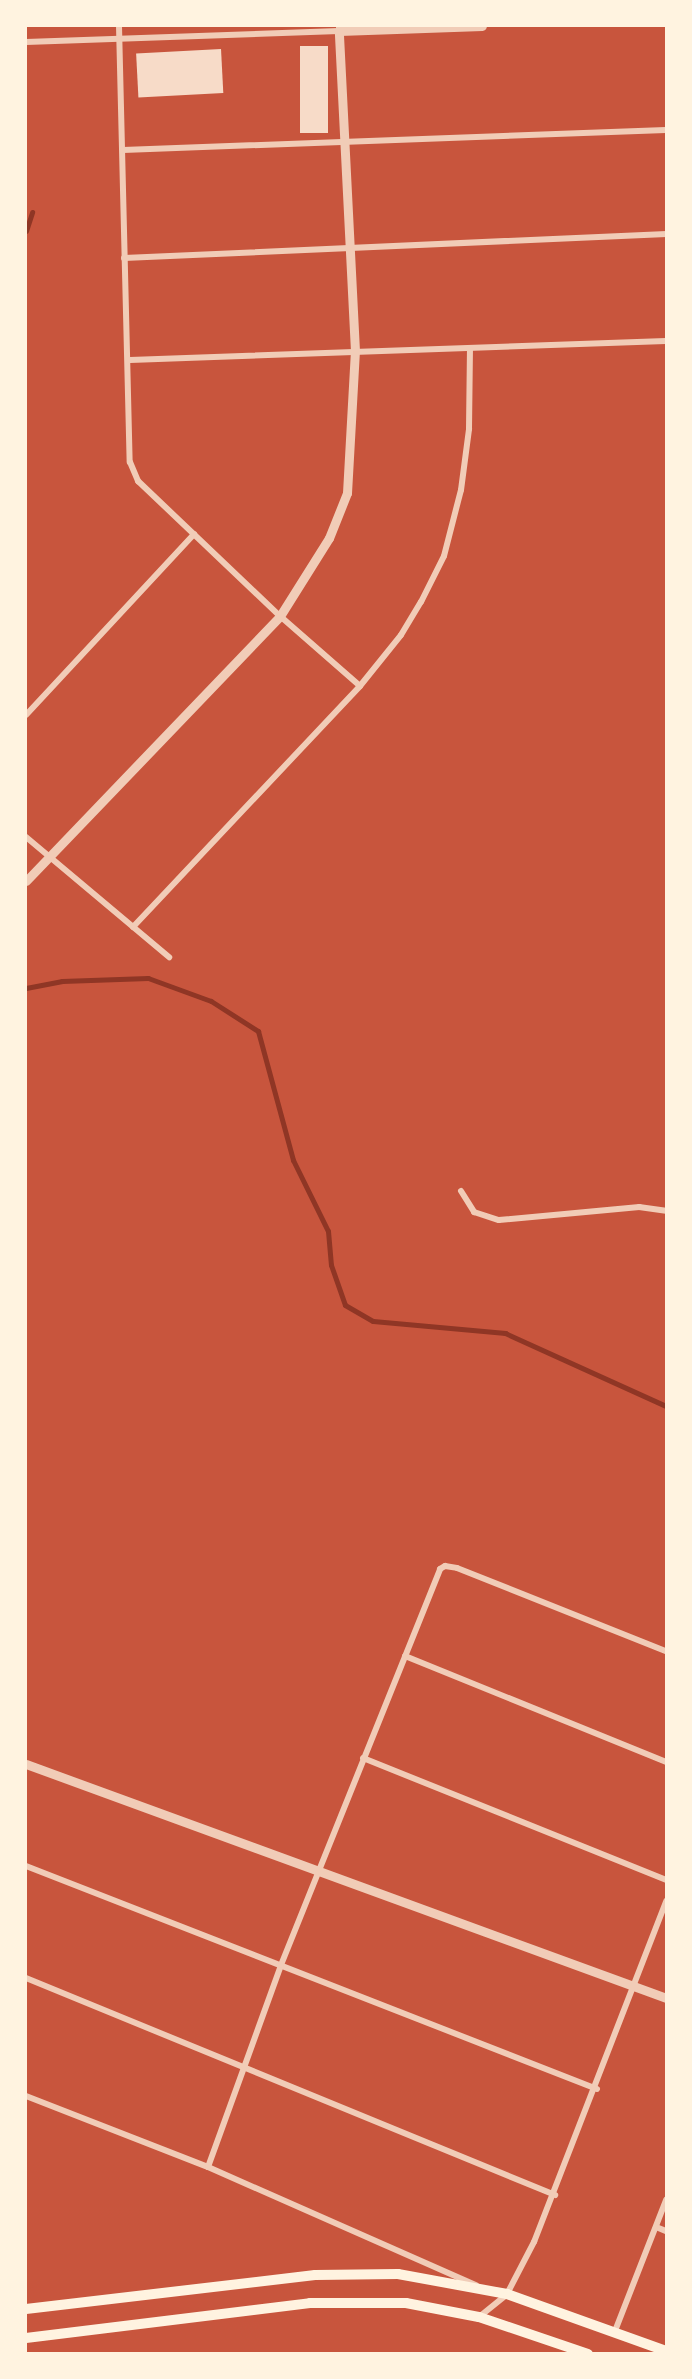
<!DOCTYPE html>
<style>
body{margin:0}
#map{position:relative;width:692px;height:2379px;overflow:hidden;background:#c8553d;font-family:Lato,sans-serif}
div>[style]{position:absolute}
.stream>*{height:5px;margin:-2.5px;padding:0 2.5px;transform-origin:2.5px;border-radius:2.5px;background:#8f3625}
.building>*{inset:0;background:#f7dbc8;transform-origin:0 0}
.minor>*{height:6px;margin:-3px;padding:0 3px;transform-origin:3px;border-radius:3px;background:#f1ccb7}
.tertiary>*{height:9px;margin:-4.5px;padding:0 4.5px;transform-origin:4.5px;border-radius:4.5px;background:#f1ccb7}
.secondary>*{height:10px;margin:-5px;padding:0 5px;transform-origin:5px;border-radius:5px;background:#fff3e0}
span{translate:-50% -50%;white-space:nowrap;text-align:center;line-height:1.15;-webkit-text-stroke:5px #fff3e0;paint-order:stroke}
.frame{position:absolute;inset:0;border:27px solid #fff3e0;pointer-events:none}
</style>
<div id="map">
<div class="stream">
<div style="left:26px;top:231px;width:20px;rotate:-72deg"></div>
<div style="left:26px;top:988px;width:37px;rotate:-11deg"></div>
<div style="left:62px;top:981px;width:86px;rotate:-2deg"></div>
<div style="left:148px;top:978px;width:67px;rotate:20.1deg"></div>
<div style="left:211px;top:1001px;width:56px;rotate:32.6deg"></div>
<div style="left:258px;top:1031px;width:134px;rotate:74.8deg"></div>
<div style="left:293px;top:1160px;width:79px;rotate:63.8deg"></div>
<div style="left:328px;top:1231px;width:34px;rotate:85deg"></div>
<div style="left:331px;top:1265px;width:42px;rotate:70.7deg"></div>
<div style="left:345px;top:1305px;width:32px;rotate:30deg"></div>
<div style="left:373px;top:1321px;width:133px;rotate:5.2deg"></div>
<div style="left:505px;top:1333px;width:177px;rotate:24.4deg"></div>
</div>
<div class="building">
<div style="left:300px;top:46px;width:28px;height:87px"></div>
<div style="left:221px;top:49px;width:44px;height:85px;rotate:87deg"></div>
</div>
<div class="minor">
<div style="left:119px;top:26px;width:436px;rotate:88.6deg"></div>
<div style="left:130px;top:462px;width:21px;rotate:67deg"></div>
<div style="left:138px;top:481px;width:196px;rotate:43.6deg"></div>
<div style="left:280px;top:616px;width:106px;rotate:41.2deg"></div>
<div style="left:26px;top:42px;width:313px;rotate:-2deg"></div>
<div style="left:339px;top:31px;width:5px;rotate:-90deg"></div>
<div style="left:123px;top:150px;width:543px;rotate:-2.11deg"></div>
<div style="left:124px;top:258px;width:543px;rotate:-2.54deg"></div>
<div style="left:130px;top:360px;width:536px;rotate:-2.03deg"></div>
<div style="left:26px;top:715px;width:247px;rotate:-47.1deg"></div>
<div style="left:26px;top:837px;width:187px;rotate:40deg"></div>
<div style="left:133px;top:927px;width:331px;rotate:-46.7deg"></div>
<div style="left:360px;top:686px;width:65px;rotate:-51.2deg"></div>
<div style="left:401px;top:635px;width:39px;rotate:-59deg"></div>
<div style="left:421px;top:602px;width:51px;rotate:-63.4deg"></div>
<div style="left:444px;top:556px;width:68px;rotate:-75.6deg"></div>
<div style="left:461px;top:490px;width:62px;rotate:-82.5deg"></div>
<div style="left:469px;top:429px;width:81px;rotate:-89.3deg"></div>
<div style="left:461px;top:1191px;width:25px;rotate:58deg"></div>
<div style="left:474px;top:1212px;width:26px;rotate:18deg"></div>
<div style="left:499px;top:1220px;width:141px;rotate:-5.3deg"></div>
<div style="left:639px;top:1207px;width:27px;rotate:8deg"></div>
<div style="left:405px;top:1656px;width:282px;rotate:22.1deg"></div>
<div style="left:363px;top:1758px;width:327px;rotate:21.9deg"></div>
<div style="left:26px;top:1866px;width:613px;rotate:21.33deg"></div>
<div style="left:26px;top:1978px;width:572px;rotate:22.3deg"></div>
<div style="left:26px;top:2096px;width:195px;rotate:21.3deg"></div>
<div style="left:208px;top:2167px;width:293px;rotate:23.8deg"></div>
<div style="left:208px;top:2167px;width:215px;rotate:-70.1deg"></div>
<div style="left:281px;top:1965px;width:427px;rotate:-68.1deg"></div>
<div style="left:440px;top:1569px;width:6px;rotate:-31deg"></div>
<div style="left:445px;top:1566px;width:12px;rotate:9deg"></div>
<div style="left:457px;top:1568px;width:225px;rotate:21.7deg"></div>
<div style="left:656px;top:2227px;width:11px;rotate:22deg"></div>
<div style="left:479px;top:2317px;width:36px;rotate:-39deg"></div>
<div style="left:507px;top:2294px;width:59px;rotate:-62.6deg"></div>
<div style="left:534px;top:2242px;width:366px;rotate:-68.8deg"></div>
<div style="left:615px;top:2331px;width:141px;rotate:-68.7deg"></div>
</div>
<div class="tertiary">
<div style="left:26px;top:881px;width:367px;rotate:-46.2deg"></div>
<div style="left:280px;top:616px;width:92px;rotate:-57.9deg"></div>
<div style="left:329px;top:538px;width:48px;rotate:-68.2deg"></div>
<div style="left:347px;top:493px;width:142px;rotate:-86.8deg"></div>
<div style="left:355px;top:351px;width:320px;rotate:-92.9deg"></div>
<div style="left:339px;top:31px;width:143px;rotate:-2deg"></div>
<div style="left:26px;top:1764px;width:681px;rotate:20.08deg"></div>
</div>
<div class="secondary">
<div style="left:26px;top:2309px;width:291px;rotate:-6.7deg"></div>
<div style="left:315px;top:2275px;width:83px;rotate:-0.7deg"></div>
<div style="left:398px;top:2274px;width:111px;rotate:10.4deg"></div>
<div style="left:507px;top:2294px;width:169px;rotate:19.7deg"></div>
<div style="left:26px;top:2338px;width:286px;rotate:-7deg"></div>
<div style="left:310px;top:2303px;width:96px"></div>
<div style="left:406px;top:2303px;width:74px;rotate:10.9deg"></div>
<div style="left:479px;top:2317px;width:115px;rotate:18.7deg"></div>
</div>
<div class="frame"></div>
</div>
